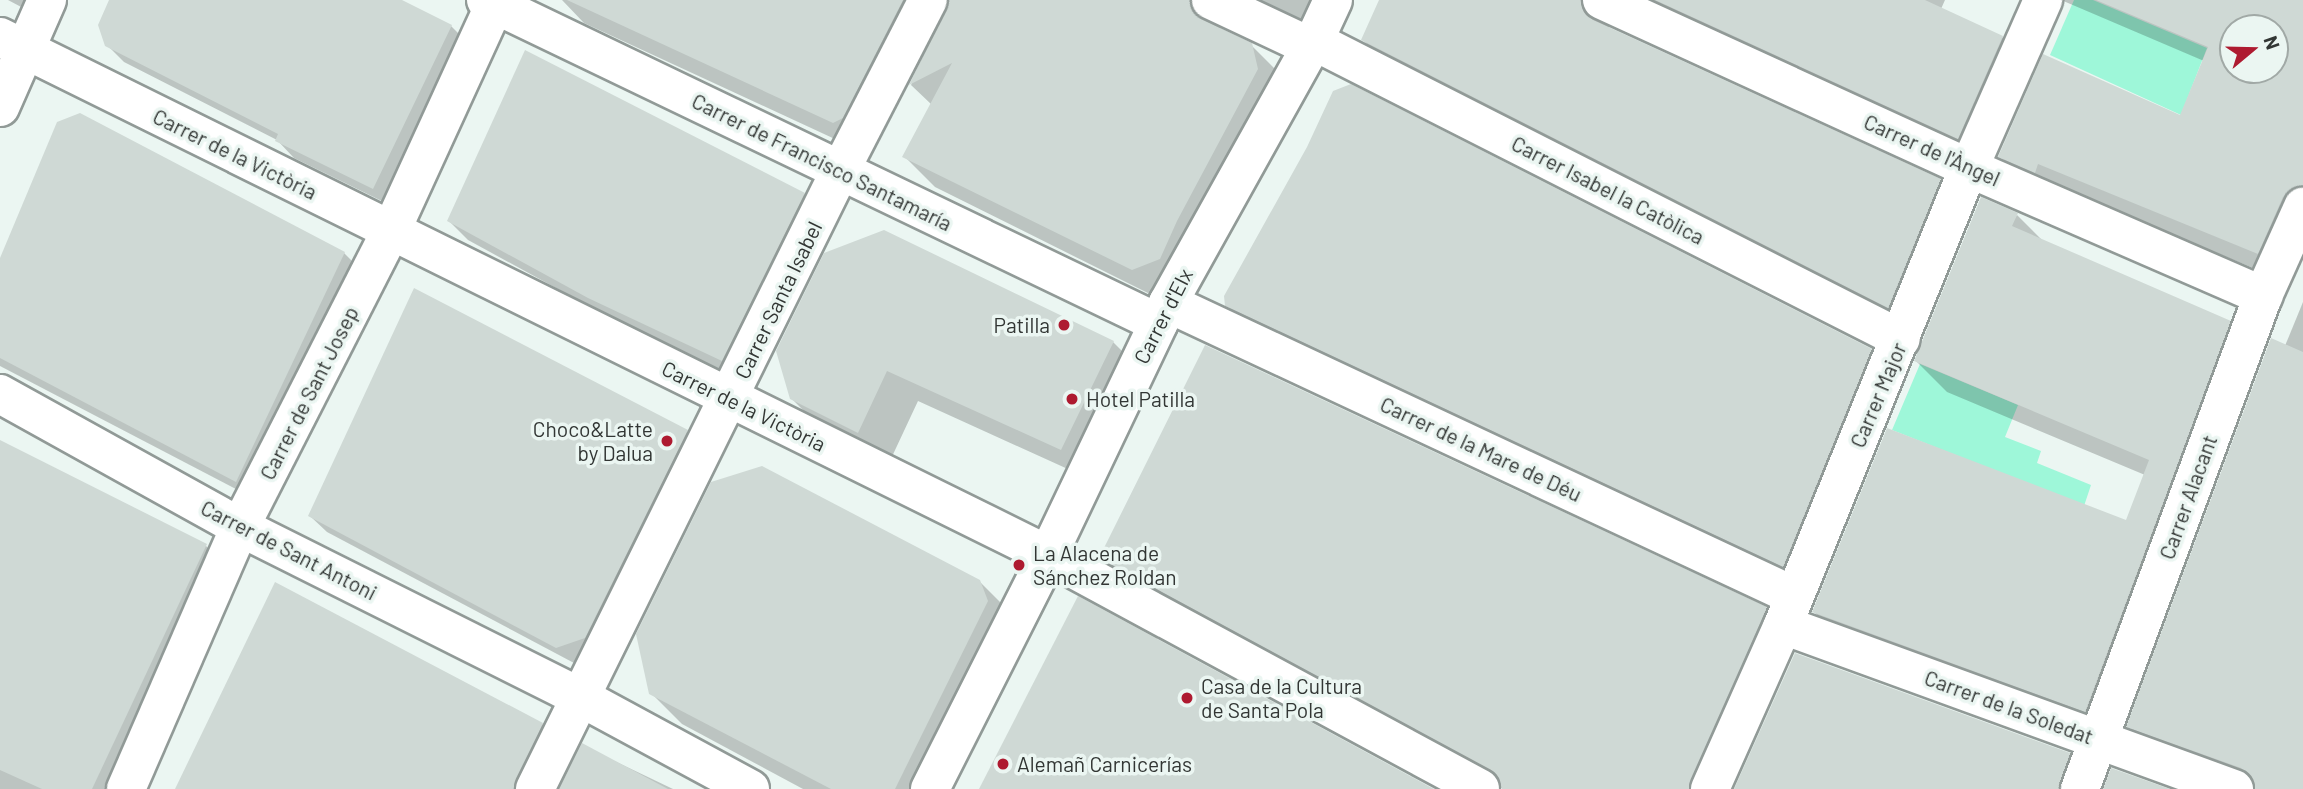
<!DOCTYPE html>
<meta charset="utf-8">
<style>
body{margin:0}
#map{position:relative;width:2303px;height:789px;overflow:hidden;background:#ebf6f2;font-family:Barlow,sans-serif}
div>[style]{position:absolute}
.green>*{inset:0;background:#9ef7d9}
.shadow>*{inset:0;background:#0003}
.building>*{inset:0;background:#cfd9d5}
.roads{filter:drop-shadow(2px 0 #919a97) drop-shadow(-2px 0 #919a97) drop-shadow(0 2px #919a97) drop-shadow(0 -2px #919a97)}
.street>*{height:38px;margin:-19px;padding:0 19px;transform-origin:19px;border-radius:19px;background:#fff}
.secondary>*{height:38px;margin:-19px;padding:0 19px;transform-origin:19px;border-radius:19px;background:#fff}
.dots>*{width:19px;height:19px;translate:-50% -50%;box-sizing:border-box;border:4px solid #ebf6f2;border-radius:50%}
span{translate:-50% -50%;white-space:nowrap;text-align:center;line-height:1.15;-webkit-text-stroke:7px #ebf6f2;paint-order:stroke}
.street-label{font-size:21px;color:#323634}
.poi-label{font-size:21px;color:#323634}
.right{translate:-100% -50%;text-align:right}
.left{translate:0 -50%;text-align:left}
.north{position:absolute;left:2219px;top:14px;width:70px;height:70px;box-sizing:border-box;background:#ebf6f2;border:2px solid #a1a9a6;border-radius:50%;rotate:71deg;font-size:19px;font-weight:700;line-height:28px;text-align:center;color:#323634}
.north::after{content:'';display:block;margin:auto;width:24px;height:32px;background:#ae1a30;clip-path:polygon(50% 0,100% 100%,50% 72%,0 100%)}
</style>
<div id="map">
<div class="green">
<div style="clip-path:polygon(2074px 0,2093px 0,2207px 48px,2181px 115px,2050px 55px)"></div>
<div style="clip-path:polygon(1920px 364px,2018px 405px,2005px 437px,2041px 451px,2037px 463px,2091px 485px,2084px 506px,1892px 430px)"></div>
</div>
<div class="shadow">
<div style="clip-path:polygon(8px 0,50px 0,40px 17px)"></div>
<div style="clip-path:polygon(112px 0,396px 0,451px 26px,468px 43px,390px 205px,294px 158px,277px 140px,124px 62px,107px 45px)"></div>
<div style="clip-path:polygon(562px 0,1340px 0,1321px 37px,1222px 21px,1220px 29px,1251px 45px,1282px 76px,1164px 301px,935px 187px,904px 156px,932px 105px,911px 85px,924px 58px,921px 56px,873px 149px,865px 153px,584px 23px)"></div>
<div style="clip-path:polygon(1382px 0,1945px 0,1941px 9px,2002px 37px,2031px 66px,1987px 166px,1610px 21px,1609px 29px,1940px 181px,1969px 209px,1917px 335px,1391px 68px,1363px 40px)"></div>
<div style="clip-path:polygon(evenodd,2061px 0,2303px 0,2303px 249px,2287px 282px,2067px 191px,2029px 185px,2000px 156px,2181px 118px,2204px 61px,2061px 0,2233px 28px,2275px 28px,2275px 70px,2233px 70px,2233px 28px)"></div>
<div style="clip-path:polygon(804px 194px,823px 213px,741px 379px,609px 317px,468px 240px,449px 221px)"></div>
<div style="clip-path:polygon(2017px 215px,2044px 242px,2230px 322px,2260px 353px,2116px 741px,1845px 643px,1814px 612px,2127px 522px,2145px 475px,1947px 392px,1916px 361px)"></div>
<div style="clip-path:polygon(344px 253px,364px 273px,257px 500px,0 366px,0 262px)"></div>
<div style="clip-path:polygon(825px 254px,1113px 342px,1144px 373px,1092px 480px,918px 401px,889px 463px,823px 430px,791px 398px)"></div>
<div style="clip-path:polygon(2303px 302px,2303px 789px,2251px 789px,2157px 755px,2129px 726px)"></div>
<div style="clip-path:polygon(1227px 305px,1871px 350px,1902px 381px,1814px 596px,1258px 336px)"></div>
<div style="clip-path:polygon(687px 432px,703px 448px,602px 654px,574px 663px,327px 532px,310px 516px)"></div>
<div style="clip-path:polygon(0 442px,206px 546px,229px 569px,126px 789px,0 789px)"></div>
<div style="clip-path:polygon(1101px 557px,1766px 609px,1796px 640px,1730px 789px,1503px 789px,1132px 588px)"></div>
<div style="clip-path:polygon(979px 581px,1011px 613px,940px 789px,803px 789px,682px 724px,651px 693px)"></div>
<div style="clip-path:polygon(542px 724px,561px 743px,538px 789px,177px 789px)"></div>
<div style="clip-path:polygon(583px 746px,673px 789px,559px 789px)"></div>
<div style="clip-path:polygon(2069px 754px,2098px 783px,2096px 789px,1736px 789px)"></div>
</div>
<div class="building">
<div style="clip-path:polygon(109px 0,402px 0,452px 25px,373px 189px,275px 141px,278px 134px,105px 46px,98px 25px)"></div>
<div style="clip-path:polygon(567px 0,903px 0,843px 118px,833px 123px)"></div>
<div style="clip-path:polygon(950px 0,1189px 0,1193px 12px,1201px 19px,1252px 43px,1258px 69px,1177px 221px,1160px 259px,1132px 270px,902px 157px,952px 63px,909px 85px)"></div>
<div style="clip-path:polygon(1379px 0,1580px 0,1584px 12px,1593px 20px,1941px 179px,1888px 308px,1361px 40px)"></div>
<div style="clip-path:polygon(1655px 0,1925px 0,2003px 36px,1958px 139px)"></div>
<div style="clip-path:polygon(evenodd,2096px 0,2303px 0,2303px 186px,2291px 189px,2283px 197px,2258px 254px,2038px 164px,2035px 173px,1998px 157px,2043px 54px,2180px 115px,2208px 47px,2096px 0,2233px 28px,2275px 28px,2275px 70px,2233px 70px,2233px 28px)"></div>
<div style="clip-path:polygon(525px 50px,805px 193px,722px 361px,588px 298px,447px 221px)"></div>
<div style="clip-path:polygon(1351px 84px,1872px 349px,1783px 567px,1225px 306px,1224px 296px,1307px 147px,1333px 91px)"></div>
<div style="clip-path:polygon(80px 113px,345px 252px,236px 482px,0 358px,0 258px,57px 122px)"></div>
<div style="clip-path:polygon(1981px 197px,2018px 213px,2012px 226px,2231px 321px,2085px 712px,1812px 612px,1887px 428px,2126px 520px,2149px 460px,1914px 361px)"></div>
<div style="clip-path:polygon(884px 230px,1114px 341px,1061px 450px,887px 371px,858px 433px,790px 399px,776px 351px,824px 253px)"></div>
<div style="clip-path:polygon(414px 288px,688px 430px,585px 638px,556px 648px,308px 516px)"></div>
<div style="clip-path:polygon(2271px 338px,2303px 352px,2303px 789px,2255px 789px,2251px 776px,2241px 768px,2126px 727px)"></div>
<div style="clip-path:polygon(1205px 345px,1767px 607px,1689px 789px,1502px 789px,1499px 778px,1490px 770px,1099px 558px)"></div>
<div style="clip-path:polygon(0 440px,207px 544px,92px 789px,42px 789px,0 770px)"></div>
<div style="clip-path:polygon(762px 466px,980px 580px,988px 601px,895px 789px,831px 789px,649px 694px,636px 634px,711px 482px)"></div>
<div style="clip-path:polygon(275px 582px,543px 723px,513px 789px,175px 789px)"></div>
<div style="clip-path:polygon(1078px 596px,1434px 789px,979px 789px)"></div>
<div style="clip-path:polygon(1795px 653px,2070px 753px,2059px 789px,1734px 789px)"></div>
<div style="clip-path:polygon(582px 743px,668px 789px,559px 789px)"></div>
<div style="clip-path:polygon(2111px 768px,2170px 789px,2103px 789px)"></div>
</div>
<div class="roads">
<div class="street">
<div style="left:486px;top:0;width:746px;rotate:25.67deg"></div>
<div style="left:1211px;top:0;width:110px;rotate:25.2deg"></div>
<div style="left:1602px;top:0;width:404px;rotate:24.6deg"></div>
<div style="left:1969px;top:168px;width:321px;rotate:23.5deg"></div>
<div style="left:0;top:37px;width:1169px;rotate:26.3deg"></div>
<div style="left:1048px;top:555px;width:491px;rotate:28.4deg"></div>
<div style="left:1314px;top:41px;width:658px;rotate:26.92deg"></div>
<div style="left:0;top:107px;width:117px;rotate:-66.3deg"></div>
<div style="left:1168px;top:303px;width:691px;rotate:25.08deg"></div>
<div style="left:0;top:394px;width:274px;rotate:29deg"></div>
<div style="left:240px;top:527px;width:382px;rotate:26.6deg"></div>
<div style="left:1783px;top:625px;width:480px;rotate:20deg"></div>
<div style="left:126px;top:789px;width:286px;rotate:-66.5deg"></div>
<div style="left:240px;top:527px;width:332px;rotate:-63deg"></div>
<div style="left:391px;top:231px;width:254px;rotate:-65.4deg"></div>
<div style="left:535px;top:789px;width:689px;rotate:-63.73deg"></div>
<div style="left:840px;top:171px;width:192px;rotate:-62.8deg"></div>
<div style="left:1710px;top:789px;width:180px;rotate:-66deg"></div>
<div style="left:1783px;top:625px;width:493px;rotate:-67.9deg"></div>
<div style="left:1969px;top:168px;width:184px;rotate:-66.2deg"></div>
<div style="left:2080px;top:789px;width:526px;rotate:-69.64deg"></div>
<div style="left:2263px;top:296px;width:98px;rotate:-65.8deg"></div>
</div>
<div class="secondary">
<div style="left:582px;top:698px;width:191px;rotate:28.4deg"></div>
<div style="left:930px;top:789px;width:262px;rotate:-63.2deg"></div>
<div style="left:1048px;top:555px;width:279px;rotate:-64.5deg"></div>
<div style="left:1168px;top:303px;width:300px;rotate:-60.9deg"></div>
<div style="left:1314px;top:41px;width:45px;rotate:-65.1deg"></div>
</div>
</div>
<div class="dots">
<div style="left:1064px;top:325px;background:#ae1a30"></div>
<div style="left:1072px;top:399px;background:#ae1a30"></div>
<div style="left:667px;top:441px;background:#ae1a30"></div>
<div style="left:1019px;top:565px;background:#ae1a30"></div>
<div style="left:1187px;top:698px;background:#ae1a30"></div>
<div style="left:1003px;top:764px;background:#ae1a30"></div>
</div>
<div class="street-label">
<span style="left:1932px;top:150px;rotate:24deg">Carrer de l'Àngel</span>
<span style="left:235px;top:154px;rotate:26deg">Carrer de la Victòria</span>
<span style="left:822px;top:162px;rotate:26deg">Carrer de Francisco Santamaría</span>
<span style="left:1608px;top:190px;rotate:27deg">Carrer Isabel la Catòlica</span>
<span style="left:778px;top:300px;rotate:-64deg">Carrer Santa Isabel</span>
<span style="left:1163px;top:316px;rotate:-63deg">Carrer d'Elx</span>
<span style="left:309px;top:393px;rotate:-63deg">Carrer de Sant Josep</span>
<span style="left:1878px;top:395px;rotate:-67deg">Carrer Major</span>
<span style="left:744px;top:406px;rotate:26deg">Carrer de la Victòria</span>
<span style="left:1481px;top:449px;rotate:25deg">Carrer de la Mare de Déu</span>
<span style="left:2188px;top:497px;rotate:-70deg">Carrer Alacant</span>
<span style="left:289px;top:550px;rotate:27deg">Carrer de Sant Antoni</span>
<span style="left:2009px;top:707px;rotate:20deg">Carrer de la Soledat</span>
</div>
<div class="poi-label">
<span class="right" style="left:1050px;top:325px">Patilla</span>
<span class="left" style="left:1086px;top:399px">Hotel Patilla</span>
<span class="right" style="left:653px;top:441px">Choco&amp;Latte<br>by Dalua</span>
<span class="left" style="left:1033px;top:565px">La Alacena de<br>Sánchez Roldan</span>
<span class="left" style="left:1201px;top:698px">Casa de la Cultura<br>de Santa Pola</span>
<span class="left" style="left:1017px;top:764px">Alemañ Carnicerías</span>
</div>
<div class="north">N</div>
</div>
